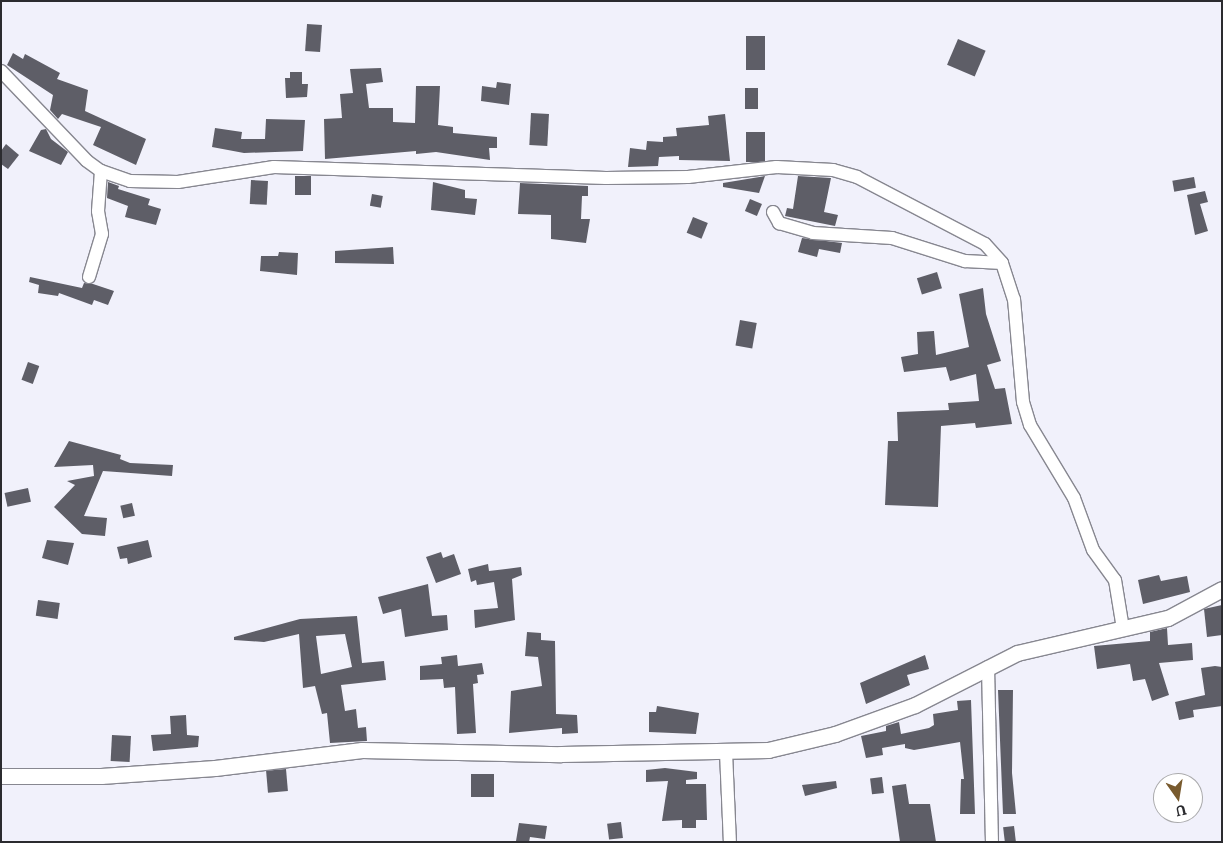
<!DOCTYPE html>
<style>
body{margin:0}
#map{position:relative;width:1223px;height:843px;overflow:hidden;background:#f1f1fb;font-family:Literata,serif}
div>[style]{position:absolute}
.building>*{inset:0;background:#5e5e67;transform-origin:0 0}
.roads{filter:drop-shadow(1px 0 #878790) drop-shadow(-1px 0 #878790) drop-shadow(0 1px #878790) drop-shadow(0 -1px #878790)}
.minor>*{height:12px;margin:-6px;padding:0 6px;transform-origin:6px;border-radius:6px;background:#fff}
.tertiary>*{height:15px;margin:-7.5px;padding:0 7.5px;transform-origin:7.5px;border-radius:7.5px;background:#fff}
span{translate:-50% -50%;white-space:nowrap;text-align:center;line-height:1.15;-webkit-text-stroke:5px #fff;paint-order:stroke}
.frame{position:absolute;inset:0;border:2px solid #2b2b2f;pointer-events:none}
.north{position:absolute;left:1153px;top:773px;width:50px;height:50px;box-sizing:border-box;background:#fff;border:1px solid #aaaaac;border-radius:50%;rotate:167deg;font-size:14px;font-weight:700;line-height:20px;text-align:center;color:#2b2b2f}
.north::after{content:'';display:block;margin:auto;width:18px;height:22px;background:#785a2e;clip-path:polygon(50% 0,100% 100%,50% 72%,0 100%)}
</style>
<div id="map">
<div class="building">
<div style="left:307px;top:24px;width:15px;height:27px;rotate:4deg"></div>
<div style="left:746px;top:36px;width:19px;height:34px"></div>
<div style="left:958px;top:39px;width:30px;height:28px;rotate:23deg"></div>
<div style="clip-path:polygon(13px 53px,23px 59px,25px 54px,60px 73px,57px 79px,88px 90px,85px 111px,146px 139px,136px 165px,93px 145px,101px 127px,62px 114px,58px 119px,50px 110px,53px 95px,7px 65px)"></div>
<div style="clip-path:polygon(381px 68px,383px 82px,366px 84px,369px 108px,393px 108px,393px 122px,415px 123px,416px 86px,440px 86px,438px 125px,453px 127px,453px 133px,497px 137px,497px 148px,489px 148px,490px 160px,436px 152px,416px 154px,416px 151px,325px 159px,324px 119px,342px 118px,340px 94px,353px 93px,350px 69px)"></div>
<div style="clip-path:polygon(290px 72px,302px 72px,302px 84px,308px 84px,307px 97px,286px 98px,285px 78px,290px 78px)"></div>
<div style="clip-path:polygon(497px 82px,511px 84px,509px 105px,481px 101px,482px 86px,496px 88px)"></div>
<div style="left:745px;top:88px;width:13px;height:21px"></div>
<div style="left:531px;top:113px;width:18px;height:32px;rotate:3deg"></div>
<div style="clip-path:polygon(725px 114px,730px 161px,679px 160px,679px 156px,659px 157px,658px 166px,628px 167px,630px 148px,646px 150px,647px 141px,663px 142px,663px 137px,677px 136px,676px 128px,709px 125px,708px 116px)"></div>
<div style="clip-path:polygon(266px 119px,305px 120px,303px 151px,244px 153px,212px 147px,215px 128px,242px 132px,241px 139px,265px 139px)"></div>
<div style="clip-path:polygon(46px 129px,51px 139px,68px 152px,61px 165px,29px 151px,41px 130px)"></div>
<div style="left:746px;top:132px;width:19px;height:30px"></div>
<div style="clip-path:polygon(6px 144px,19px 155px,8px 169px,1px 164px,1px 151px)"></div>
<div style="left:295px;top:176px;width:16px;height:19px"></div>
<div style="clip-path:polygon(765px 176px,759px 193px,723px 187px,723px 183px)"></div>
<div style="clip-path:polygon(798px 176px,831px 178px,824px 212px,838px 215px,835px 226px,785px 216px,787px 208px,793px 209px)"></div>
<div style="left:1194px;top:177px;width:11px;height:22px;rotate:80deg"></div>
<div style="left:251px;top:180px;width:17px;height:24px;rotate:3deg"></div>
<div style="clip-path:polygon(108px 182px,119px 186px,118px 189px,150px 199px,148px 205px,161px 209px,156px 225px,125px 217px,128px 206px,107px 198px)"></div>
<div style="clip-path:polygon(433px 182px,465px 190px,465px 198px,477px 199px,475px 215px,431px 210px)"></div>
<div style="clip-path:polygon(520px 183px,588px 186px,588px 196px,582px 196px,581px 219px,590px 219px,586px 243px,551px 239px,551px 215px,518px 214px)"></div>
<div style="clip-path:polygon(1205px 191px,1208px 202px,1200px 204px,1208px 231px,1195px 235px,1187px 195px)"></div>
<div style="left:372px;top:194px;width:11px;height:12px;rotate:10deg"></div>
<div style="left:750px;top:199px;width:13px;height:13px;rotate:23deg"></div>
<div style="left:693px;top:217px;width:16px;height:17px;rotate:22deg"></div>
<div style="clip-path:polygon(802px 238px,842px 243px,840px 253px,819px 249px,817px 257px,798px 252px)"></div>
<div style="clip-path:polygon(393px 247px,394px 264px,335px 263px,335px 251px)"></div>
<div style="clip-path:polygon(279px 252px,298px 253px,297px 275px,260px 271px,261px 256px,278px 256px)"></div>
<div style="left:937px;top:272px;width:17px;height:21px;rotate:73deg"></div>
<div style="clip-path:polygon(30px 277px,82px 288px,84px 283px,93px 284px,114px 291px,108px 305px,94px 300px,92px 305px,59px 293px,58px 296px,38px 293px,39px 285px,29px 282px)"></div>
<div style="clip-path:polygon(983px 288px,986px 314px,1001px 361px,987px 365px,995px 389px,1005px 388px,1012px 424px,976px 428px,975px 423px,941px 426px,938px 507px,885px 505px,888px 441px,898px 441px,897px 412px,949px 410px,948px 403px,979px 401px,976px 374px,950px 381px,946px 367px,904px 372px,901px 357px,918px 354px,917px 332px,934px 331px,936px 355px,969px 347px,959px 294px)"></div>
<div style="left:740px;top:320px;width:17px;height:26px;rotate:10deg"></div>
<div style="left:28px;top:362px;width:12px;height:19px;rotate:20deg"></div>
<div style="clip-path:polygon(69px 441px,121px 455px,120px 459px,130px 463px,173px 465px,172px 476px,103px 471px,84px 516px,107px 518px,105px 536px,82px 534px,54px 507px,75px 485px,67px 481px,94px 476px,93px 465px,54px 467px)"></div>
<div style="left:28px;top:488px;width:14px;height:24px;rotate:78deg"></div>
<div style="left:132px;top:503px;width:13px;height:12px;rotate:77deg"></div>
<div style="clip-path:polygon(47px 540px,74px 543px,68px 565px,42px 558px)"></div>
<div style="clip-path:polygon(148px 540px,152px 557px,128px 564px,127px 558px,120px 559px,117px 547px)"></div>
<div style="clip-path:polygon(441px 552px,443px 558px,454px 554px,461px 574px,436px 583px,426px 557px)"></div>
<div style="clip-path:polygon(488px 564px,489px 571px,521px 567px,522px 575px,512px 579px,515px 620px,475px 628px,474px 610px,498px 608px,494px 582px,477px 585px,476px 580px,471px 582px,468px 569px)"></div>
<div style="clip-path:polygon(1159px 575px,1161px 581px,1187px 576px,1190px 592px,1143px 604px,1138px 580px)"></div>
<div style="clip-path:polygon(428px 584px,432px 616px,447px 615px,448px 630px,405px 637px,401px 609px,383px 614px,378px 597px)"></div>
<div style="left:38px;top:600px;width:22px;height:16px;rotate:8deg"></div>
<div style="clip-path:polygon(1222px 605px,1222px 635px,1207px 637px,1204px 609px)"></div>
<div style="clip-path:polygon(evenodd,357px 616px,362px 663px,384px 661px,386px 680px,341px 685px,345px 711px,356px 709px,358px 728px,366px 727px,367px 741px,330px 743px,327px 713px,322px 714px,315px 686px,303px 688px,299px 634px,264px 642px,234px 640px,234px 637px,300px 619px,357px 616px,345px 634px,352px 667px,321px 674px,316px 636px,345px 634px)"></div>
<div style="clip-path:polygon(1167px 628px,1168px 645px,1192px 643px,1193px 660px,1159px 663px,1169px 695px,1152px 701px,1145px 679px,1133px 681px,1130px 664px,1097px 669px,1094px 646px,1150px 641px,1150px 632px)"></div>
<div style="clip-path:polygon(527px 632px,541px 633px,541px 640px,555px 641px,556px 714px,577px 715px,578px 733px,562px 734px,562px 728px,509px 733px,511px 691px,542px 686px,538px 657px,525px 656px)"></div>
<div style="clip-path:polygon(457px 655px,458px 666px,482px 663px,484px 674px,477px 675px,478px 683px,473px 684px,476px 733px,457px 734px,455px 687px,444px 688px,443px 679px,420px 680px,420px 666px,442px 664px,441px 657px)"></div>
<div style="clip-path:polygon(925px 655px,929px 669px,907px 675px,910px 685px,866px 704px,860px 683px)"></div>
<div style="clip-path:polygon(1215px 666px,1222px 667px,1222px 706px,1193px 710px,1194px 717px,1179px 720px,1175px 702px,1205px 695px,1201px 668px)"></div>
<div style="clip-path:polygon(998px 690px,1013px 690px,1012px 773px,1016px 814px,1003px 814px)"></div>
<div style="clip-path:polygon(971px 700px,975px 814px,960px 814px,961px 779px,964px 779px,960px 742px,914px 750px,905px 748px,905px 744px,882px 748px,883px 755px,866px 758px,861px 736px,886px 731px,886px 726px,899px 722px,901px 734px,929px 728px,934px 725px,933px 714px,958px 710px,957px 701px)"></div>
<div style="clip-path:polygon(657px 706px,699px 713px,696px 734px,649px 732px,649px 712px,656px 712px)"></div>
<div style="clip-path:polygon(186px 715px,187px 735px,199px 736px,198px 747px,153px 751px,151px 735px,171px 734px,170px 716px)"></div>
<div style="left:112px;top:735px;width:19px;height:26px;rotate:3deg"></div>
<div style="clip-path:polygon(665px 768px,697px 772px,697px 779px,686px 780px,686px 784px,706px 784px,707px 820px,696px 820px,696px 828px,682px 828px,682px 820px,662px 821px,668px 781px,646px 782px,646px 770px)"></div>
<div style="left:286px;top:769px;width:22px;height:20px;rotate:85deg"></div>
<div style="left:471px;top:774px;width:23px;height:23px"></div>
<div style="left:882px;top:777px;width:16px;height:12px;rotate:83deg"></div>
<div style="clip-path:polygon(836px 781px,837px 788px,805px 796px,802px 785px)"></div>
<div style="clip-path:polygon(906px 784px,909px 804px,930px 804px,936px 842px,900px 842px,892px 786px)"></div>
<div style="left:621px;top:822px;width:16px;height:14px;rotate:83deg"></div>
<div style="clip-path:polygon(519px 823px,547px 826px,545px 839px,530px 837px,529px 842px,516px 841px)"></div>
<div style="left:1014px;top:826px;width:16px;height:11px;rotate:83deg"></div>
</div>
<div class="roads">
<div class="minor">
<div style="left:1px;top:71px;width:124px;rotate:46.3deg"></div>
<div style="left:87px;top:161px;width:17px;rotate:36deg"></div>
<div style="left:101px;top:171px;width:31px;rotate:19deg"></div>
<div style="left:130px;top:181px;width:48px;rotate:1.2deg"></div>
<div style="left:178px;top:182px;width:97px;rotate:-8.9deg"></div>
<div style="left:274px;top:167px;width:332px;rotate:1.9deg"></div>
<div style="left:606px;top:178px;width:82px;rotate:-0.7deg"></div>
<div style="left:688px;top:177px;width:89px;rotate:-6.5deg"></div>
<div style="left:776px;top:167px;width:57px;rotate:3deg"></div>
<div style="left:833px;top:170px;width:25px;rotate:16deg"></div>
<div style="left:857px;top:177px;width:144px;rotate:27.6deg"></div>
<div style="left:985px;top:244px;width:25px;rotate:48deg"></div>
<div style="left:1002px;top:263px;width:38px;rotate:72deg"></div>
<div style="left:1014px;top:299px;width:103px;rotate:85deg"></div>
<div style="left:1023px;top:402px;width:24px;rotate:73deg"></div>
<div style="left:1030px;top:425px;width:85px;rotate:58.9deg"></div>
<div style="left:1074px;top:498px;width:55px;rotate:69.9deg"></div>
<div style="left:1093px;top:550px;width:37px;rotate:54deg"></div>
<div style="left:1115px;top:580px;width:50px;rotate:80.7deg"></div>
<div style="left:773px;top:212px;width:13px;rotate:61deg"></div>
<div style="left:779px;top:223px;width:35px;rotate:16deg"></div>
<div style="left:813px;top:233px;width:79px;rotate:3.6deg"></div>
<div style="left:892px;top:238px;width:77px;rotate:17.5deg"></div>
<div style="left:965px;top:261px;width:37px;rotate:3deg"></div>
<div style="left:89px;top:277px;width:45px;rotate:-73.2deg"></div>
<div style="left:102px;top:234px;width:23px;rotate:-100deg"></div>
<div style="left:98px;top:211px;width:40px;rotate:-85.7deg"></div>
<div style="left:988px;top:667px;width:175px;rotate:88.7deg"></div>
<div style="left:726px;top:752px;width:90px;rotate:87.5deg"></div>
</div>
<div class="tertiary">
<div style="left:1px;top:776px;width:100px"></div>
<div style="left:101px;top:776px;width:114px;rotate:-4deg"></div>
<div style="left:215px;top:768px;width:148px;rotate:-7deg"></div>
<div style="left:362px;top:750px;width:199px;rotate:1.2deg"></div>
<div style="left:561px;top:754px;width:207px;rotate:-1.1deg"></div>
<div style="left:768px;top:750px;width:69px;rotate:-13.4deg"></div>
<div style="left:835px;top:734px;width:85px;rotate:-19.9deg"></div>
<div style="left:915px;top:705px;width:114px;rotate:-27deg"></div>
<div style="left:1017px;top:653px;width:155px;rotate:-13.1deg"></div>
<div style="left:1168px;top:618px;width:61px;rotate:-28.2deg"></div>
</div>
</div>
<div class="frame"></div>
<div class="north">U</div>
</div>
